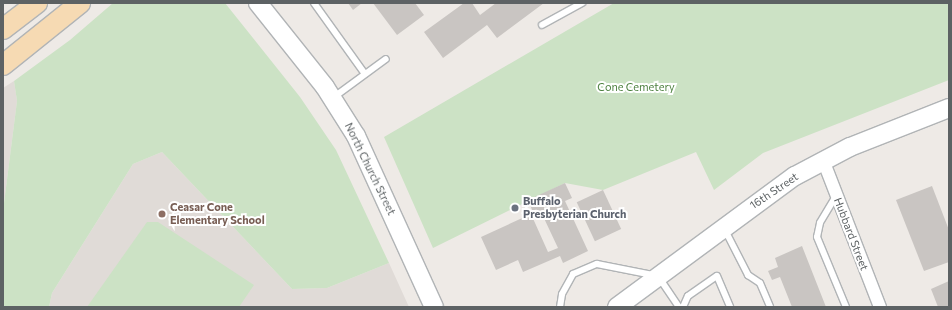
<!DOCTYPE html>
<style>
body{margin:0}
#map{position:relative;width:952px;height:310px;overflow:hidden;background:#eeeae6;font-family:Commissioner,sans-serif}
div>[style]{position:absolute}
.education>*{inset:0;background:#e0dbd7}
.green>*{inset:0;background:#cce2c5}
.building>*{inset:0;background:#c9c5c2;transform-origin:0 0}
.roads{filter:drop-shadow(1px 0 #b1b4b6) drop-shadow(-1px 0 #b1b4b6) drop-shadow(0 1px #b1b4b6) drop-shadow(0 -1px #b1b4b6)}
.lane>*{height:6px;margin:-3px;padding:0 3px;transform-origin:3px;border-radius:3px;background:#fff}
.street>*{height:12px;margin:-6px;padding:0 6px;transform-origin:6px;border-radius:6px;background:#fff}
.secondary>*{height:18px;margin:-9px;padding:0 9px;transform-origin:9px;border-radius:9px;background:#fff}
.primary>*{height:20px;margin:-10px;padding:0 10px;transform-origin:10px;border-radius:10px;background:#f6dab3}
.dots>*{width:11px;height:11px;translate:-50% -50%;box-sizing:border-box;border:2px solid #fff;border-radius:50%}
span{translate:-50% -50%;white-space:nowrap;text-align:center;line-height:1.15;-webkit-text-stroke:4px #fff;paint-order:stroke}
.park-label{font-size:11px;color:#4d8140}
.street-label{font-size:11px;color:#5d6264}
.worship-label{font-size:11px;color:#5b616d;font-weight:700}
.left{translate:0 -50%;text-align:left}
.education-label{font-size:11px;color:#785e54;font-weight:700}
.frame{position:absolute;inset:0;border:4px solid #5d6264;pointer-events:none}
</style>
<div id="map">
<div class="education">
<div style="clip-path:polygon(14px 81px,17px 101px,3px 211px,3px 88px)"></div>
<div style="clip-path:polygon(162px 152px,292px 289px,327px 288px,389px 263px,409px 307px,49px 307px,52px 293px,133px 164px)"></div>
</div>
<div class="green">
<div style="clip-path:polygon(113px 3px,225px 3px,300px 97px,336px 150px,389px 263px,327px 288px,292px 289px,162px 152px,133px 164px,52px 293px,49px 307px,3px 307px,3px 211px,17px 101px,14px 81px,70px 40px)"></div>
<div style="clip-path:polygon(614px 3px,949px 3px,949px 80px,763px 153px,714px 190px,696px 152px,603px 190px,565px 183px,433px 248px,384px 137px)"></div>
<div style="clip-path:polygon(147px 222px,158px 222px,254px 285px,239px 307px,87px 307px)"></div>
</div>
<div class="building">
<div style="clip-path:polygon(348px 3px,362px 3px,353px 10px)"></div>
<div style="clip-path:polygon(373px 3px,415px 3px,424px 15px,397px 35px)"></div>
<div style="clip-path:polygon(464px 3px,472px 3px,480px 15px,496px 3px,544px 3px,497px 38px,487px 25px,443px 58px,424px 32px)"></div>
<div style="clip-path:polygon(565px 183px,572px 198px,565px 201px,588px 251px,563px 263px,560px 256px,523px 272px,518px 260px,496px 270px,481px 237px,531px 214px,548px 252px,558px 248px,542px 214px,535px 217px,528px 200px)"></div>
<div style="clip-path:polygon(932px 186px,949px 230px,949px 262px,924px 271px,896px 200px)"></div>
<div style="left:603px;top:190px;width:43px;height:29px;rotate:65deg"></div>
<div style="clip-path:polygon(802px 246px,826px 307px,792px 307px,780px 277px,772px 280px,768px 271px,778px 267px,775px 258px)"></div>
<div style="clip-path:polygon(949px 281px,949px 307px,938px 307px,931px 289px)"></div>
</div>
<div class="roads">
<div class="lane">
<div style="left:314px;top:3px;width:87px;rotate:54.3deg"></div>
<div style="left:542px;top:25px;width:46px;rotate:-28.8deg"></div>
<div style="left:334px;top:97px;width:64px;rotate:-36.2deg"></div>
<div style="left:836px;top:196px;width:31px;rotate:121deg"></div>
<div style="left:820px;top:223px;width:14px;rotate:102deg"></div>
<div style="left:817px;top:237px;width:76px;rotate:67.5deg"></div>
<div style="left:725px;top:230px;width:51px;rotate:62.9deg"></div>
<div style="left:748px;top:275px;width:14px;rotate:34deg"></div>
<div style="left:760px;top:283px;width:26px;rotate:67deg"></div>
<div style="left:560px;top:307px;width:13px;rotate:-81deg"></div>
<div style="left:562px;top:294px;width:23px;rotate:-61deg"></div>
<div style="left:573px;top:274px;width:26px;rotate:-23deg"></div>
<div style="left:597px;top:264px;width:62px;rotate:11.1deg"></div>
<div style="left:658px;top:276px;width:37px;rotate:56deg"></div>
<div style="left:683px;top:307px;width:12px;rotate:-66deg"></div>
<div style="left:688px;top:296px;width:35px;rotate:-35deg"></div>
<div style="left:717px;top:276px;width:34px;rotate:67deg"></div>
</div>
<div class="street">
<div style="left:823px;top:160px;width:158px;rotate:68.8deg"></div>
</div>
<div class="secondary">
<div style="left:258px;top:3px;width:107px;rotate:51.4deg"></div>
<div style="left:325px;top:87px;width:58px;rotate:57.7deg"></div>
<div style="left:356px;top:136px;width:188px;rotate:65.5deg"></div>
<div style="left:617px;top:307px;width:221px;rotate:-36.4deg"></div>
<div style="left:795px;top:176px;width:62px;rotate:-27.8deg"></div>
<div style="left:850px;top:147px;width:106px;rotate:-21.5deg"></div>
</div>
<div class="primary">
<div style="left:3px;top:29px;width:43px;rotate:-37.4deg"></div>
<div style="left:3px;top:65px;width:99px;rotate:-38.8deg"></div>
</div>
</div>
<div class="dots">
<div style="left:515px;top:208px;background:#6b7280"></div>
<div style="left:162px;top:214px;background:#8d6e63"></div>
</div>
<div class="park-label">
<span style="left:636px;top:87px">Cone Cemetery</span>
</div>
<div class="street-label">
<span style="left:370px;top:169px;rotate:64deg">North Church Street</span>
<span style="left:774px;top:191px;rotate:-34deg">16th Street</span>
<span style="left:851px;top:234px;rotate:69deg">Hubbard Street</span>
</div>
<div class="worship-label">
<span class="left" style="left:523px;top:208px">Buffalo<br>Presbyterian Church</span>
</div>
<div class="education-label">
<span class="left" style="left:170px;top:214px">Ceasar Cone<br>Elementary School</span>
</div>
<div class="frame"></div>
</div>
